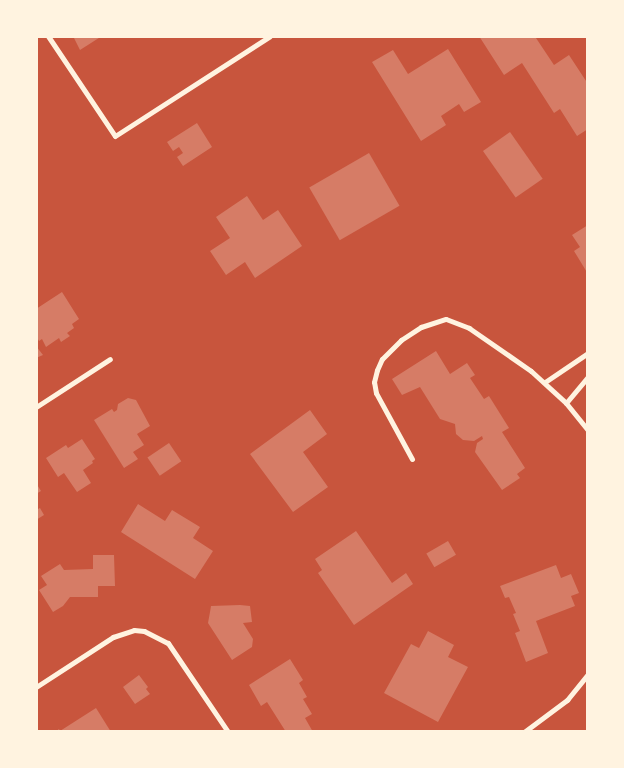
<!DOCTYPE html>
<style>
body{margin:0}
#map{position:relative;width:624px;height:768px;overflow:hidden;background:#c8553d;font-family:"PT Sans",sans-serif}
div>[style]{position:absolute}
.building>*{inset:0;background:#d67c66;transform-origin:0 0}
.minor>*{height:5px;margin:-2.5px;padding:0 2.5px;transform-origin:2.5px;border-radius:2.5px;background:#fff3e0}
span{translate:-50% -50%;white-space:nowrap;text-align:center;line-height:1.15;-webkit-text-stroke:4.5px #fff3e0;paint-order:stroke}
.frame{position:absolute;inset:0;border:38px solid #fff3e0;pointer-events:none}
</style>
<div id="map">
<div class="building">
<div style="clip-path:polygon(73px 36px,102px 36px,80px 50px)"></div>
<div style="clip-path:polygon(479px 36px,539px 36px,536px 38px,554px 65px,569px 55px,588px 84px,588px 129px,577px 136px,560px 109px,554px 113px,522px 63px,504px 75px)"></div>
<div style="clip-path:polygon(448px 49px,481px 102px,464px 112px,459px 104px,441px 116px,446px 125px,421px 141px,372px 62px,393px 50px,408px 74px)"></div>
<div style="clip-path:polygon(197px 123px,212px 147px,183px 166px,177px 157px,183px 153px,179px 147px,173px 151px,167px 142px)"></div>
<div style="left:510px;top:132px;width:57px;height:33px;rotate:55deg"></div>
<div style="left:369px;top:153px;width:61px;height:69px;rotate:60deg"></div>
<div style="clip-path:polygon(247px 196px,263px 220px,278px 210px,302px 246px,255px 278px,245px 262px,226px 275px,210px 251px,230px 238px,216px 217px)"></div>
<div style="clip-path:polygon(588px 225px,588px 274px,574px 251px,580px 247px,572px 235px)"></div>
<div style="clip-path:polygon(62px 292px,79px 319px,72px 324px,74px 328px,67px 333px,70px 336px,61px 342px,59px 338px,46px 347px,42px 339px,39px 341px,36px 336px,36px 309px)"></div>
<div style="clip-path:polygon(36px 346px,43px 355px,36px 358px)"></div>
<div style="clip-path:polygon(436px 351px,450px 374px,467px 363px,475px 375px,470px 378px,484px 399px,489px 396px,509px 428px,502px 432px,525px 468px,517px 474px,520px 478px,502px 490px,475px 452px,477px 443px,483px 439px,482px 436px,474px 441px,463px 440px,456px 434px,455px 424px,440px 419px,420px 387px,402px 395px,392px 379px)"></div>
<div style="clip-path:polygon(128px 398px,136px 400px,150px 426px,137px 434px,144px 445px,133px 452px,138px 459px,124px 468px,94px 420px,112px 409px,114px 412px,117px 410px,118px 404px)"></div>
<div style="clip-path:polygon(310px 410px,327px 434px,303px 452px,328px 487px,293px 512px,250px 454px)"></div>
<div style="clip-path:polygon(82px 439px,95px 459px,92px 461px,93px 463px,83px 470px,91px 483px,77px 492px,64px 473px,58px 477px,46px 458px,66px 445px,68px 448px)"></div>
<div style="left:169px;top:443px;width:22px;height:26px;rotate:56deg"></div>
<div style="clip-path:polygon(36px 483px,41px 491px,36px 494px)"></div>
<div style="clip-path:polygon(138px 504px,165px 521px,172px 510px,200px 527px,193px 538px,213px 551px,195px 579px,121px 532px)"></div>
<div style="clip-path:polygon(40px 508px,44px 515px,36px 520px,36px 510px)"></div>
<div style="clip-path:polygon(356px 531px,392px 583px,406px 573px,413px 584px,354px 625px,318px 573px,322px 570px,315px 559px)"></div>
<div style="left:448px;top:541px;width:16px;height:25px;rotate:60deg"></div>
<div style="clip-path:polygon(93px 555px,114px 555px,115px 586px,98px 586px,98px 597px,70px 597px,63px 606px,53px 612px,39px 590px,47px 585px,41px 576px,60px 564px,64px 570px,93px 569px)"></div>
<div style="clip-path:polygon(556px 565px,561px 578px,571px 574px,579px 593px,571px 596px,575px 606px,536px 621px,548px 653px,526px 662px,515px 633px,520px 631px,513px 614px,516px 613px,509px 597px,505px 598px,500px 586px)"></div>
<div style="clip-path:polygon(240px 605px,250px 606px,252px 622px,243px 623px,253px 639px,252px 647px,232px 660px,208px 623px,210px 612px,211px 606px)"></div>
<div style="clip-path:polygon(428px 631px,454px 645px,448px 657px,468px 667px,438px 722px,384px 693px,411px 644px,419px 648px)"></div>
<div style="clip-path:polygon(290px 659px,303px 680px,299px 683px,307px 697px,303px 699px,312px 714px,305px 718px,313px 732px,286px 732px,267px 702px,261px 706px,249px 685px)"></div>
<div style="clip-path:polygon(139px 675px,148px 687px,146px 689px,150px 694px,135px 704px,123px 687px)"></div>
<div style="clip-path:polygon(96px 708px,111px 732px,55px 732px,59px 729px,60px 731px)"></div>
</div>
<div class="minor">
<div style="left:48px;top:36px;width:120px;rotate:56.2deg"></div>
<div style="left:115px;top:136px;width:184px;rotate:-32.8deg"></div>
<div style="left:545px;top:382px;width:52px;rotate:-34deg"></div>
<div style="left:566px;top:403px;width:34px;rotate:-50deg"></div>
<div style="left:36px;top:407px;width:88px;rotate:-33deg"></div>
<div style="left:412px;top:459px;width:75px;rotate:-118.6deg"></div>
<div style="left:376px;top:393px;width:11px;rotate:-100deg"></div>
<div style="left:374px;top:382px;width:12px;rotate:-76deg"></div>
<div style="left:377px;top:370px;width:12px;rotate:-66deg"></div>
<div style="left:382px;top:359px;width:27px;rotate:-45deg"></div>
<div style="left:401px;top:340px;width:24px;rotate:-33deg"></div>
<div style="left:421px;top:327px;width:26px;rotate:-18deg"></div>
<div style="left:446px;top:319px;width:25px;rotate:21deg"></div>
<div style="left:469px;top:328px;width:75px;rotate:34.7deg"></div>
<div style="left:531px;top:371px;width:47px;rotate:42.4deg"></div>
<div style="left:566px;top:403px;width:35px;rotate:51deg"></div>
<div style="left:36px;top:687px;width:92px;rotate:-33deg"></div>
<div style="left:113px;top:637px;width:22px;rotate:-18deg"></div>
<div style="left:134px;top:630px;width:10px;rotate:6deg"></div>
<div style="left:144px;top:631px;width:27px;rotate:27deg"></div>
<div style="left:168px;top:643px;width:107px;rotate:56deg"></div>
<div style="left:524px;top:732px;width:54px;rotate:-36.7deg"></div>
<div style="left:567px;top:700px;width:33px;rotate:-51deg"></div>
</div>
<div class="frame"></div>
</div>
